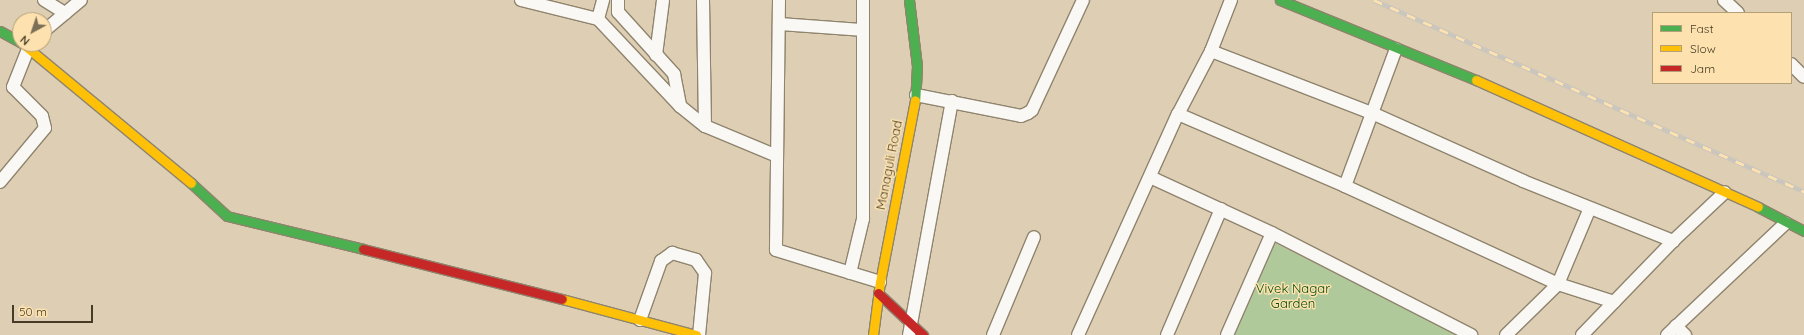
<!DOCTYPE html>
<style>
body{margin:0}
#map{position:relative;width:1804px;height:335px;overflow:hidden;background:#decfb4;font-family:Quicksand,sans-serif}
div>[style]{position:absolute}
.green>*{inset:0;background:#b0c99b}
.roads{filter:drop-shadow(1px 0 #8f846e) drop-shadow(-1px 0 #8f846e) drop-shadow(0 1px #8f846e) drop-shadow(0 -1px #8f846e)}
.street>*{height:12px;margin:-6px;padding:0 6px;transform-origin:6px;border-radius:6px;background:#faf8f4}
.fast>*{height:9px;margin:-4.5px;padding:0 4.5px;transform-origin:4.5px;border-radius:4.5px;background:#4caf50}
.slow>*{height:9px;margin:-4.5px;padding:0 4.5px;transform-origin:4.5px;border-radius:4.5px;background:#ffc107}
.jam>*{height:9px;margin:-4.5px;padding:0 4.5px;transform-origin:4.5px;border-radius:4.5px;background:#c62828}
.rail>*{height:4.5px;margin-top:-2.25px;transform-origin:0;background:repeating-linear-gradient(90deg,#fde2af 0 9px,#cac6be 0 18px);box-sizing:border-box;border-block:1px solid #cac6be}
span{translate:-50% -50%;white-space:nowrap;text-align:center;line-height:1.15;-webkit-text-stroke:3px #fde2af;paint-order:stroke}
.street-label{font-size:13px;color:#463b26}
.park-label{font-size:13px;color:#004b06}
.legend{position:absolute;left:1652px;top:12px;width:140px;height:72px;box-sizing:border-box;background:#fde2af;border:1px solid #b49f78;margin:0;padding:5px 7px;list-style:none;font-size:12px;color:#463b26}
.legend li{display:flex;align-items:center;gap:8px;height:20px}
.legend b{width:20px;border:1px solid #b49f78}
.north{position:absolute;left:12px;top:12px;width:40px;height:40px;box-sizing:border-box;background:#fde2af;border:1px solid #b49f78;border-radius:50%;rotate:220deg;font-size:11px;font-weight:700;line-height:16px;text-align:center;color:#463b26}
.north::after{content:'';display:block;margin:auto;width:14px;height:18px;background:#7b6f58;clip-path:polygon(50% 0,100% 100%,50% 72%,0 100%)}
.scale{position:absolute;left:12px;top:305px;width:81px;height:18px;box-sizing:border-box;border:2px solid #463b26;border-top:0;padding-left:5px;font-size:12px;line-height:14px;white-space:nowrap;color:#463b26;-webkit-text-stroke:3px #fde2af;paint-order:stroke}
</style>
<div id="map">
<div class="green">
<div style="clip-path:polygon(1273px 242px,1461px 335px,1232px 335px)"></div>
</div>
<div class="roads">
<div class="street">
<div style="left:44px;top:0;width:25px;rotate:32deg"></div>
<div style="left:521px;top:0;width:79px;rotate:13.9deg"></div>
<div style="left:598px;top:19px;width:120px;rotate:46.7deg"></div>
<div style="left:680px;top:106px;width:32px;rotate:39deg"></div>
<div style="left:705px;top:126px;width:78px;rotate:22.6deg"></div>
<div style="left:618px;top:0;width:12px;rotate:90deg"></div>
<div style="left:618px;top:12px;width:84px;rotate:47.9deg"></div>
<div style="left:674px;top:74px;width:33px;rotate:79deg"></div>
<div style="left:703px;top:0;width:126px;rotate:89.1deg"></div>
<div style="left:779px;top:0;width:250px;rotate:90.7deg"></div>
<div style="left:776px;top:250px;width:109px;rotate:17.1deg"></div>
<div style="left:1231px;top:0;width:55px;rotate:111.4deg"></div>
<div style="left:1211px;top:51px;width:71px;rotate:117.6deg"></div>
<div style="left:1178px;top:114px;width:182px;rotate:23.3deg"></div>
<div style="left:1345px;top:186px;width:234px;rotate:24.7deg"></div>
<div style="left:1558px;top:284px;width:59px;rotate:17.8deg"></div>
<div style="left:1724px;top:0;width:19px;rotate:43deg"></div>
<div style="left:598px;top:19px;width:20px;rotate:-75deg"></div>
<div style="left:779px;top:24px;width:83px;rotate:4.1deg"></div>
<div style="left:44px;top:31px;width:48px;rotate:-40deg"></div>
<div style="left:1211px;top:51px;width:173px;rotate:21.1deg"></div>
<div style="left:1372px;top:113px;width:166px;rotate:24.2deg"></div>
<div style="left:1523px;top:181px;width:162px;rotate:21.8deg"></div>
<div style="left:656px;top:55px;width:55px;rotate:-82.7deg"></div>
<div style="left:1791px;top:64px;width:18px;rotate:45deg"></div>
<div style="left:916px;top:95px;width:107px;rotate:11.3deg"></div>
<div style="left:1021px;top:116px;width:8px;rotate:-23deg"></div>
<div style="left:1028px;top:113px;width:5px;rotate:-37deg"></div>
<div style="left:1032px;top:110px;width:121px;rotate:-65.1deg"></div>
<div style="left:1150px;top:177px;width:134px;rotate:24.7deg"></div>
<div style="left:0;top:182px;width:70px;rotate:-50.2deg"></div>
<div style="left:45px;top:128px;width:12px;rotate:-104deg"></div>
<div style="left:42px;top:116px;width:41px;rotate:-135deg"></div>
<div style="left:13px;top:87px;width:46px;rotate:-68.4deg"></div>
<div style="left:1345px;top:186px;width:146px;rotate:-69.6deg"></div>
<div style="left:850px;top:273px;width:56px;rotate:-76.5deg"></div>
<div style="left:863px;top:219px;width:219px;rotate:-90deg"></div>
<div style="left:640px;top:320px;width:63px;rotate:-70.4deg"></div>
<div style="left:661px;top:261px;width:14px;rotate:-36deg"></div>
<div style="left:672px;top:253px;width:25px;rotate:16deg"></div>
<div style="left:696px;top:260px;width:16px;rotate:55deg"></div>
<div style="left:705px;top:273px;width:62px;rotate:95.5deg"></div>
<div style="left:1676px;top:326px;width:13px;rotate:45deg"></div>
<div style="left:909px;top:335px;width:238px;rotate:-79.6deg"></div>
<div style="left:993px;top:335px;width:106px;rotate:-67.3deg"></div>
<div style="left:1078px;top:335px;width:243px;rotate:-65.7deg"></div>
<div style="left:1167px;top:335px;width:137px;rotate:-66.8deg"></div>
<div style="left:1227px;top:335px;width:111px;rotate:-66.2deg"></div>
<div style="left:1272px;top:233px;width:224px;rotate:27.1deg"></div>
<div style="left:1506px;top:335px;width:73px;rotate:-44.4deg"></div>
<div style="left:1558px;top:284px;width:82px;rotate:-67.2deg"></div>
<div style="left:1582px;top:335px;width:131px;rotate:-45.9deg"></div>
<div style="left:1673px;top:241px;width:71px;rotate:-43.3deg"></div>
<div style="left:1667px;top:335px;width:163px;rotate:-43.3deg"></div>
</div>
<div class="fast">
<div style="left:909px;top:0;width:66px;rotate:83.1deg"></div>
<div style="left:917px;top:66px;width:34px;rotate:93deg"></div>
<div style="left:1280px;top:0;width:212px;rotate:22.2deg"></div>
<div style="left:0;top:31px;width:23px;rotate:29deg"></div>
<div style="left:191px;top:183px;width:49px;rotate:42.5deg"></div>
<div style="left:227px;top:216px;width:140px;rotate:13.6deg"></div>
<div style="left:1758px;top:207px;width:52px;rotate:27.6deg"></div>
</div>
<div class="slow">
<div style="left:23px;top:44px;width:218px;rotate:39.6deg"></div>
<div style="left:1476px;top:80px;width:309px;rotate:24.2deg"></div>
<div style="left:562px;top:299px;width:139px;rotate:15deg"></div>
<div style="left:873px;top:335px;width:53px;rotate:-82.5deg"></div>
<div style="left:880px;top:282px;width:185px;rotate:-79.1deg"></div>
</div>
<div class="jam">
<div style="left:363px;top:249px;width:205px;rotate:14.1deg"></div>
<div style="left:878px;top:293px;width:62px;rotate:43deg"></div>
</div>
</div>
<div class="rail">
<div style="left:1374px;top:0;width:471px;rotate:24deg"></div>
</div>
<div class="street-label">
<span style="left:889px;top:165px;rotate:-79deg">Managuli Road</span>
</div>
<div class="park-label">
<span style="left:1293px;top:296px">Vivek Nagar<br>Garden</span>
</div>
<ul class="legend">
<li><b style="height:5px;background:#4caf50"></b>Fast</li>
<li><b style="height:5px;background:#ffc107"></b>Slow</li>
<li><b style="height:5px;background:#c62828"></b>Jam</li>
</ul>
<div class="north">N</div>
<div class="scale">50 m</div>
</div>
